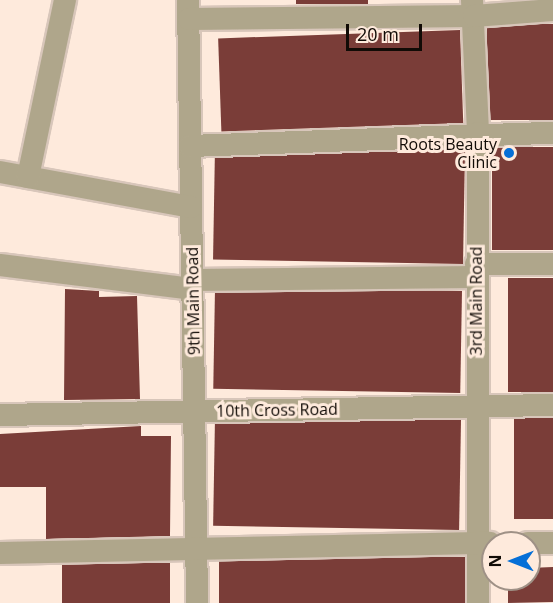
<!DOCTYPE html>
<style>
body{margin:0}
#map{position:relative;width:553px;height:603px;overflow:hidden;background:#feeadc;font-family:"Open Sans",sans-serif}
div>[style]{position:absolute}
.building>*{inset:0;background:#7a3d38;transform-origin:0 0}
.roads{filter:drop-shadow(2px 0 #d8c6ba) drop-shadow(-2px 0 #d8c6ba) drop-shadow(0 2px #d8c6ba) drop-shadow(0 -2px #d8c6ba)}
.street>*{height:22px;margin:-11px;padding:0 11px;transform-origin:11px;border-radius:11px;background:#afa68b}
.dots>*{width:16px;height:16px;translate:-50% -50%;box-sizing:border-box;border:3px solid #feeadc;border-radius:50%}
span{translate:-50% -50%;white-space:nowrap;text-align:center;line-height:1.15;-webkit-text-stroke:6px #feeadc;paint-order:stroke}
.poi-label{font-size:16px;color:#110b06}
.right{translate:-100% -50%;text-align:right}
.street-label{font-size:16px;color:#110b06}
.north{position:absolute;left:481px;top:531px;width:60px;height:60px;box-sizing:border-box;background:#feeadc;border:2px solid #9f9186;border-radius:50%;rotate:270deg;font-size:16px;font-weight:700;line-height:24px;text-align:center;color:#110b06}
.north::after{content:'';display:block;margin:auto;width:21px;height:27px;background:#056fd7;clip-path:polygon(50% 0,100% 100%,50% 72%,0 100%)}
.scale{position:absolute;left:346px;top:24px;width:76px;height:27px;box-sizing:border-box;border:3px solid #110b06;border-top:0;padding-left:8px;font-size:18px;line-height:21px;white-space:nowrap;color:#110b06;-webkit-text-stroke:4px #feeadc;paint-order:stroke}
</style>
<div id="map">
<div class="building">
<div style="left:296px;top:0;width:72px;height:4px"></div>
<div style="left:553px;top:24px;width:96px;height:66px;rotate:90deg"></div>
<div style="left:460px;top:30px;width:93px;height:242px;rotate:88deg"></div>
<div style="left:553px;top:147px;width:103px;height:61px;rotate:90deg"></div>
<div style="left:465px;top:150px;width:114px;height:250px;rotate:91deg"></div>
<div style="left:508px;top:278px;width:45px;height:114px"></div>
<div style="clip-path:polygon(65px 289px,99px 291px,99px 297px,137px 296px,140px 399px,64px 400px)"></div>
<div style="left:462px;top:291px;width:102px;height:247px;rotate:91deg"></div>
<div style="left:553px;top:418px;width:101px;height:39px;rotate:90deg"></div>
<div style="left:461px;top:420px;width:110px;height:246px;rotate:91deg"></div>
<div style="clip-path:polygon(141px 426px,141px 436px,171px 436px,170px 536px,46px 539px,46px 487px,0 487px,0 434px)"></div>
<div style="left:465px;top:557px;width:46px;height:246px;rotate:90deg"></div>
<div style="left:170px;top:563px;width:40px;height:108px;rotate:90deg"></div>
<div style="clip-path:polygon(553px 567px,553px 602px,508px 603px,508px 579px,529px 579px,529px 568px)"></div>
</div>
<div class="roads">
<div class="street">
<div style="left:188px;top:0;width:603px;rotate:89.14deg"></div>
<div style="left:472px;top:0;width:133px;rotate:87.4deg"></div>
<div style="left:478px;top:133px;width:470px;rotate:90deg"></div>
<div style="left:189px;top:19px;width:285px;rotate:-0.6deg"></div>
<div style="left:474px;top:16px;width:79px;rotate:-4.3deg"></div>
<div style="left:190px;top:146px;width:363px;rotate:-2.1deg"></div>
<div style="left:0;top:172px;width:194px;rotate:10.4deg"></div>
<div style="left:28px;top:177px;width:181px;rotate:-78.2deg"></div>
<div style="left:476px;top:264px;width:77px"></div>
<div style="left:0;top:265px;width:193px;rotate:7.1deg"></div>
<div style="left:192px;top:280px;width:283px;rotate:-0.6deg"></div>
<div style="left:0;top:415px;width:553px;rotate:-1.04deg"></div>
<div style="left:528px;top:543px;width:25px"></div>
<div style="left:0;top:553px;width:490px;rotate:-1.2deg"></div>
</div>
</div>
<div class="dots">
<div style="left:509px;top:153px;background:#056fd7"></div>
</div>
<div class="poi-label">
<span class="right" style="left:497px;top:153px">Roots Beauty<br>Clinic</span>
</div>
<div class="street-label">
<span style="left:193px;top:301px;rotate:-91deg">9th Main Road</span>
<span style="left:476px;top:301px;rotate:-90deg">3rd Main Road</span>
<span style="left:277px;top:410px;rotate:-1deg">10th Cross Road</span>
</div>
<div class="north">N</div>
<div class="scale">20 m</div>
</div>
